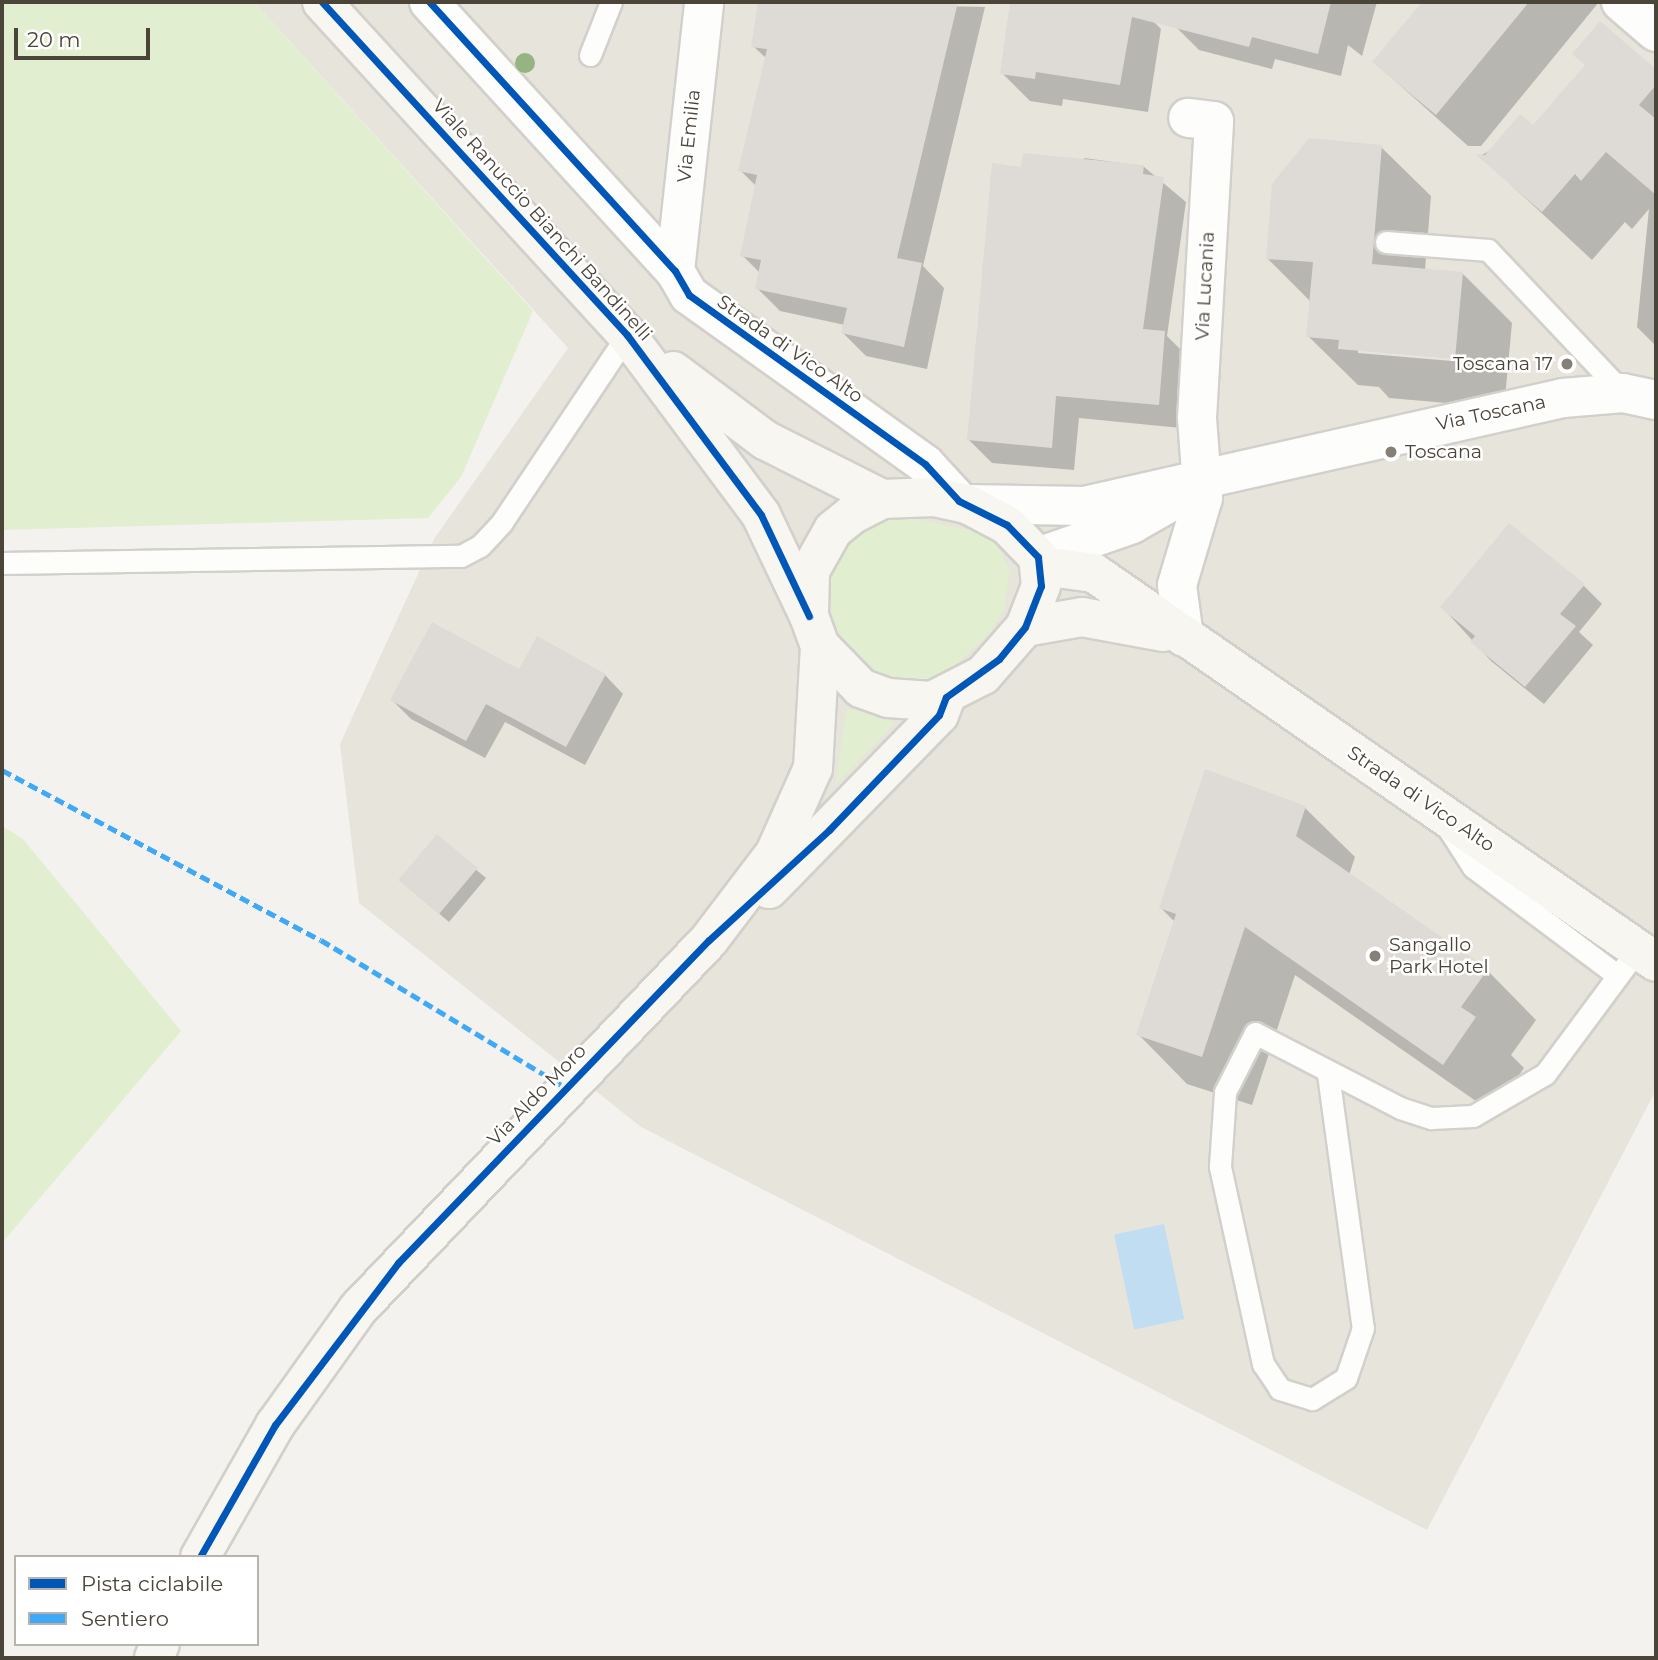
<!DOCTYPE html>
<style>
body{margin:0}
#map{position:relative;width:1658px;height:1660px;overflow:hidden;background:#f4f2ee;font-family:Montserrat,sans-serif}
div>[style]{position:absolute}
.residential>*{inset:0;background:#e7e4dc}
.green>*{inset:0;background:#e1eecf}
.water>*{inset:0;background:#c0ddf1;transform-origin:0 0}
.shadow>*{inset:0;background:#0003}
.building>*{inset:0;background:#dedbd6;transform-origin:0 0}
.roads{filter:drop-shadow(2px 0 #d2d0cb) drop-shadow(-2px 0 #d2d0cb) drop-shadow(0 2px #d2d0cb) drop-shadow(0 -2px #d2d0cb)}
.lane>*{height:21px;margin:-10.5px;padding:0 10.5px;transform-origin:10.5px;border-radius:10.5px;background:#fdfdfc}
.street>*{height:38px;margin:-19px;padding:0 19px;transform-origin:19px;border-radius:19px;background:#fdfdfc}
.secondary>*{height:38px;margin:-19px;padding:0 19px;transform-origin:19px;border-radius:19px;background:#f7f6f1}
.quiet>*{height:5px;margin-top:-2.5px;transform-origin:0;background:repeating-linear-gradient(90deg,#3fa9f5 0 10px,transparent 0 15px)}
.cycleway>*{height:7px;margin:-3.5px;padding:0 3.5px;transform-origin:3.5px;border-radius:3.5px;background:#0057b8}
.trees>*{width:20px;height:20px;margin:-10px;border-radius:50%;background:#96b382}
.dots>*{width:19px;height:19px;translate:-50% -50%;box-sizing:border-box;border:4px solid #fff;border-radius:50%}
span{translate:-50% -50%;white-space:nowrap;text-align:center;line-height:1.15;-webkit-text-stroke:5px #fff;paint-order:stroke}
.street-label{font-size:19px;color:#4b4439}
.poi-label{font-size:19px;color:#4b4439}
.right{translate:-100% -50%;text-align:right}
.left{translate:0 -50%;text-align:left}
.frame{position:absolute;inset:0;border:4px solid #4b4439;pointer-events:none}
.legend{position:absolute;left:14px;top:1555px;width:245px;height:91px;box-sizing:border-box;background:#fff;border:2px solid #b7b4b0;margin:0;padding:9px 12px;list-style:none;font-size:21px;color:#4b4439}
.legend li{display:flex;align-items:center;gap:14px;height:35px}
.legend b{width:35px;border:2px solid #b7b4b0}
.scale{position:absolute;left:14px;top:28px;width:136px;height:32px;box-sizing:border-box;border:4px solid #4b4439;border-top:0;padding-left:9px;font-size:21px;line-height:24px;white-space:nowrap;color:#4b4439;-webkit-text-stroke:5px #fff;paint-order:stroke}
</style>
<div id="map">
<div class="residential">
<div style="clip-path:polygon(254px 2px,1656px 2px,1656px 1090px,1427px 1530px,641px 1127px,359px 903px,340px 744px,434px 539px,568px 348px)"></div>
</div>
<div class="green">
<div style="clip-path:polygon(2px 2px,254px 2px,533px 311px,461px 477px,428px 518px,2px 530px)"></div>
<div style="clip-path:polygon(903px 516px,992px 535px,1010px 571px,1004px 609px,989px 634px,945px 675px,920px 684px,868px 677px,829px 640px,821px 586px,850px 537px,875px 522px)"></div>
<div style="clip-path:polygon(847px 708px,896px 722px,835px 785px)"></div>
<div style="clip-path:polygon(2px 826px,23px 839px,181px 1031px,2px 1243px)"></div>
</div>
<div class="water">
<div style="left:1164px;top:1224px;width:97px;height:51px;rotate:78deg"></div>
</div>
<div class="shadow">
<div style="clip-path:polygon(759px 2px,985px 7px,923px 266px,944px 288px,927px 369px,866px 356px,843px 333px,845px 325px,780px 311px,757px 288px,760px 273px,742px 255px,757px 187px,740px 170px,767px 59px,753px 46px)"></div>
<div style="clip-path:polygon(1012px 2px,1134px 2px,1161px 29px,1148px 112px,1063px 99px,1062px 106px,1030px 101px,1002px 73px)"></div>
<div style="clip-path:polygon(1183px 2px,1377px 2px,1362px 56px,1348px 45px,1341px 76px,1275px 59px,1272px 69px,1199px 50px,1176px 27px)"></div>
<div style="clip-path:polygon(1424px 2px,1599px 2px,1481px 146px,1468px 146px,1374px 62px)"></div>
<div style="clip-path:polygon(1601px 23px,1656px 72px,1656px 346px,1637px 327px,1649px 209px,1632px 229px,1625px 222px,1592px 260px,1480px 156px,1533px 127px,1587px 66px)"></div>
<div style="clip-path:polygon(evenodd,1381px 147px,1431px 196px,1425px 270px,1463px 274px,1512px 323px,1504px 408px,1389px 398px,1379px 387px,1358px 385px,1308px 336px,1311px 302px,1267px 258px,1381px 147px,1358px 349px,1464px 358px,1464px 362px,1358px 353px,1358px 349px)"></div>
<div style="clip-path:polygon(1084px 158px,1143px 166px,1186px 202px,1167px 336px,1187px 356px,1181px 428px,1079px 418px,1074px 470px,992px 463px,969px 440px,1022px 169px,1084px 164px)"></div>
<div style="clip-path:polygon(1584px 586px,1602px 604px,1579px 632px,1593px 645px,1544px 704px,1491px 661px,1442px 607px)"></div>
<div style="clip-path:polygon(520px 671px,605px 675px,623px 694px,585px 765px,505px 722px,485px 758px,411px 719px,392px 700px)"></div>
<div style="clip-path:polygon(1305px 808px,1355px 857px,1349px 875px,1487px 970px,1536px 1020px,1511px 1055px,1524px 1068px,1493px 1113px,1295px 975px,1252px 1105px,1187px 1084px,1138px 1034px,1175px 922px,1161px 908px)"></div>
<div style="clip-path:polygon(437px 837px,486px 878px,449px 922px,410px 889px)"></div>
</div>
<div class="building">
<div style="clip-path:polygon(758px 2px,958px 2px,897px 258px,922px 263px,904px 347px,841px 333px,847px 308px,755px 289px,761px 260px,740px 256px,757px 175px,738px 171px,767px 49px,751px 47px)"></div>
<div style="clip-path:polygon(1010px 2px,1331px 2px,1318px 54px,1252px 37px,1249px 47px,1132px 17px,1120px 85px,1036px 72px,1035px 79px,1000px 74px)"></div>
<div style="clip-path:polygon(1422px 2px,1529px 2px,1436px 115px,1372px 62px)"></div>
<div style="clip-path:polygon(1600px 21px,1656px 69px,1656px 85px,1639px 105px,1656px 119px,1656px 195px,1606px 152px,1581px 181px,1575px 174px,1542px 212px,1475px 154px,1485px 155px,1520px 114px,1533px 125px,1585px 65px,1572px 54px)"></div>
<div style="clip-path:polygon(1309px 138px,1382px 145px,1372px 264px,1463px 272px,1455px 359px,1338px 349px,1339px 340px,1306px 337px,1313px 262px,1266px 259px,1272px 184px)"></div>
<div style="clip-path:polygon(1023px 153px,1144px 165px,1143px 174px,1164px 177px,1143px 329px,1165px 331px,1159px 405px,1056px 396px,1052px 448px,967px 440px,992px 163px,1021px 167px)"></div>
<div style="clip-path:polygon(1509px 523px,1585px 584px,1560px 614px,1576px 626px,1525px 687px,1470px 642px,1475px 636px,1440px 607px)"></div>
<div style="clip-path:polygon(432px 622px,519px 669px,537px 636px,606px 674px,566px 747px,486px 704px,466px 741px,390px 700px)"></div>
<div style="clip-path:polygon(1205px 769px,1306px 806px,1296px 836px,1488px 969px,1461px 1007px,1476px 1017px,1443px 1065px,1245px 927px,1202px 1057px,1136px 1035px,1176px 914px,1159px 908px)"></div>
<div style="left:437px;top:834px;width:53px;height:60px;rotate:40deg"></div>
</div>
<div class="roads">
<div class="lane">
<div style="left:590px;top:55px;width:57px;rotate:-68.4deg"></div>
<div style="left:1386px;top:242px;width:102px;rotate:4.5deg"></div>
<div style="left:1488px;top:250px;width:197px;rotate:46.6deg"></div>
<div style="left:2px;top:563px;width:459px;rotate:-0.9deg"></div>
<div style="left:461px;top:556px;width:21px;rotate:-28deg"></div>
<div style="left:480px;top:546px;width:33px;rotate:-47deg"></div>
<div style="left:502px;top:522px;width:225px;rotate:-56.2deg"></div>
<div style="left:1448px;top:828px;width:46px;rotate:57.3deg"></div>
<div style="left:1473px;top:867px;width:181px;rotate:36.9deg"></div>
<div style="left:1328px;top:1074px;width:256px;rotate:82.2deg"></div>
<div style="left:1363px;top:1328px;width:53px;rotate:108.8deg"></div>
<div style="left:1346px;top:1378px;width:40px;rotate:148deg"></div>
<div style="left:1312px;top:1399px;width:34px;rotate:-163deg"></div>
<div style="left:1280px;top:1389px;width:30px;rotate:-124deg"></div>
<div style="left:1263px;top:1364px;width:203px;rotate:-102.3deg"></div>
<div style="left:1220px;top:1166px;width:74px;rotate:-86.1deg"></div>
<div style="left:1225px;top:1092px;width:66px;rotate:-63deg"></div>
<div style="left:1255px;top:1033px;width:163px;rotate:27.3deg"></div>
<div style="left:1400px;top:1108px;width:33px;rotate:18deg"></div>
<div style="left:1431px;top:1118px;width:42px;rotate:-2.7deg"></div>
<div style="left:1473px;top:1116px;width:83px;rotate:-30.3deg"></div>
<div style="left:1545px;top:1074px;width:156px;rotate:-53.4deg"></div>
</div>
<div class="street">
<div style="left:429px;top:2px;width:365px;rotate:47.6deg"></div>
<div style="left:675px;top:271px;width:28px;rotate:60deg"></div>
<div style="left:689px;top:295px;width:290px;rotate:35.6deg"></div>
<div style="left:925px;top:464px;width:50px;rotate:47.4deg"></div>
<div style="left:1621px;top:2px;width:46px;rotate:40.6deg"></div>
<div style="left:675px;top:271px;width:271px;rotate:-83.8deg"></div>
<div style="left:967px;top:504px;width:117px;rotate:1deg"></div>
<div style="left:1084px;top:506px;width:491px;rotate:-12.7deg"></div>
<div style="left:1563px;top:398px;width:60px;rotate:-4.8deg"></div>
<div style="left:1623px;top:393px;width:34px;rotate:12deg"></div>
<div style="left:1038px;top:557px;width:100px;rotate:-19.3deg"></div>
<div style="left:1132px;top:524px;width:56px;rotate:-29.7deg"></div>
<div style="left:1184px;top:637px;width:52px;rotate:-97.7deg"></div>
<div style="left:1177px;top:585px;width:91px;rotate:-73.4deg"></div>
<div style="left:1203px;top:498px;width:80px;rotate:-94.3deg"></div>
<div style="left:1197px;top:418px;width:297px;rotate:-86.7deg"></div>
<div style="left:1214px;top:121px;width:26px;rotate:-173deg"></div>
</div>
<div class="secondary">
<div style="left:322px;top:2px;width:452px;rotate:47.5deg"></div>
<div style="left:627px;top:335px;width:224px;rotate:53.3deg"></div>
<div style="left:761px;top:515px;width:112px;rotate:64.6deg"></div>
<div style="left:673px;top:371px;width:115px;rotate:36.9deg"></div>
<div style="left:765px;top:440px;width:131px;rotate:26.8deg"></div>
<div style="left:934px;top:497px;width:34px;rotate:12deg"></div>
<div style="left:967px;top:504px;width:45px;rotate:27.7deg"></div>
<div style="left:1007px;top:525px;width:45px;rotate:45.9deg"></div>
<div style="left:1038px;top:557px;width:29px;rotate:84deg"></div>
<div style="left:1041px;top:586px;width:44px;rotate:111.3deg"></div>
<div style="left:1025px;top:627px;width:64px;rotate:131.2deg"></div>
<div style="left:983px;top:675px;width:57px;rotate:153deg"></div>
<div style="left:932px;top:701px;width:44px;rotate:-176.1deg"></div>
<div style="left:888px;top:698px;width:29px;rotate:-160deg"></div>
<div style="left:861px;top:688px;width:59px;rotate:-134.3deg"></div>
<div style="left:820px;top:646px;width:32px;rotate:-110deg"></div>
<div style="left:809px;top:616px;width:45px;rotate:-88.7deg"></div>
<div style="left:810px;top:571px;width:47px;rotate:-60.7deg"></div>
<div style="left:833px;top:530px;width:26px;rotate:-39deg"></div>
<div style="left:853px;top:514px;width:33px;rotate:-27deg"></div>
<div style="left:882px;top:499px;width:52px;rotate:-2.2deg"></div>
<div style="left:1042px;top:566px;width:52px;rotate:7.7deg"></div>
<div style="left:1094px;top:573px;width:683px;rotate:34.69deg"></div>
<div style="left:1025px;top:627px;width:58px;rotate:-10deg"></div>
<div style="left:1082px;top:617px;width:83px;rotate:10.4deg"></div>
<div style="left:769px;top:889px;width:243px;rotate:-45.7deg"></div>
<div style="left:939px;top:715px;width:19px;rotate:-69deg"></div>
<div style="left:200px;top:1557px;width:152px;rotate:-60.4deg"></div>
<div style="left:275px;top:1425px;width:143px;rotate:-54.4deg"></div>
<div style="left:358px;top:1309px;width:509px;rotate:-46.43deg"></div>
<div style="left:709px;top:940px;width:109px;rotate:-52.8deg"></div>
<div style="left:775px;top:853px;width:93px;rotate:-65.9deg"></div>
<div style="left:813px;top:768px;width:122px;rotate:-86.7deg"></div>
<div style="left:154px;top:1658px;width:15px;rotate:-67deg"></div>
</div>
</div>
<div class="quiet">
<div style="left:2px;top:770px;width:361px;rotate:28.1deg"></div>
<div style="left:321px;top:940px;width:285px;rotate:31.1deg"></div>
</div>
<div class="cycleway">
<div style="left:322px;top:2px;width:452px;rotate:47.5deg"></div>
<div style="left:627px;top:335px;width:224px;rotate:53.3deg"></div>
<div style="left:761px;top:515px;width:112px;rotate:64.6deg"></div>
<div style="left:200px;top:1557px;width:152px;rotate:-60.4deg"></div>
<div style="left:275px;top:1425px;width:203px;rotate:-52.8deg"></div>
<div style="left:398px;top:1263px;width:448px;rotate:-46.1deg"></div>
<div style="left:709px;top:940px;width:163px;rotate:-42.5deg"></div>
<div style="left:829px;top:830px;width:159px;rotate:-46.3deg"></div>
<div style="left:939px;top:715px;width:19px;rotate:-69deg"></div>
<div style="left:946px;top:697px;width:65px;rotate:-35.6deg"></div>
<div style="left:999px;top:659px;width:41px;rotate:-50.9deg"></div>
<div style="left:1025px;top:627px;width:44px;rotate:-68.7deg"></div>
<div style="left:1041px;top:586px;width:29px;rotate:-96deg"></div>
<div style="left:1038px;top:557px;width:45px;rotate:-134.1deg"></div>
<div style="left:1007px;top:525px;width:54px;rotate:-153.4deg"></div>
<div style="left:959px;top:501px;width:50px;rotate:-132.6deg"></div>
<div style="left:925px;top:464px;width:290px;rotate:-144.4deg"></div>
<div style="left:689px;top:295px;width:28px;rotate:-120deg"></div>
<div style="left:675px;top:271px;width:365px;rotate:-132.4deg"></div>
</div>
<div class="trees">
<div style="left:525px;top:63px"></div>
</div>
<div class="dots">
<div style="left:1567px;top:364px;background:#868178"></div>
<div style="left:1391px;top:452px;background:#868178"></div>
<div style="left:1375px;top:956px;background:#868178"></div>
</div>
<div class="street-label">
<span style="left:689px;top:136px;rotate:-84deg">Via Emilia</span>
<span style="left:542px;top:220px;rotate:48deg">Viale Ranuccio Bianchi Bandinelli</span>
<span style="left:1205px;top:286px;rotate:-87deg">Via Lucania</span>
<span style="left:790px;top:349px;rotate:35deg">Strada di Vico Alto</span>
<span style="left:1491px;top:413px;rotate:-12deg">Via Toscana</span>
<span style="left:1421px;top:799px;rotate:34deg">Strada di Vico Alto</span>
<span style="left:537px;top:1095px;rotate:-46deg">Via Aldo Moro</span>
</div>
<div class="poi-label">
<span class="right" style="left:1553px;top:364px">Toscana 17</span>
<span class="left" style="left:1405px;top:452px">Toscana</span>
<span class="left" style="left:1389px;top:956px">Sangallo<br>Park Hotel</span>
</div>
<div class="frame"></div>
<ul class="legend">
<li><b style="height:9px;background:#0057b8"></b>Pista ciclabile</li>
<li><b style="height:9px;background:#3fa9f5"></b>Sentiero</li>
</ul>
<div class="scale">20 m</div>
</div>
